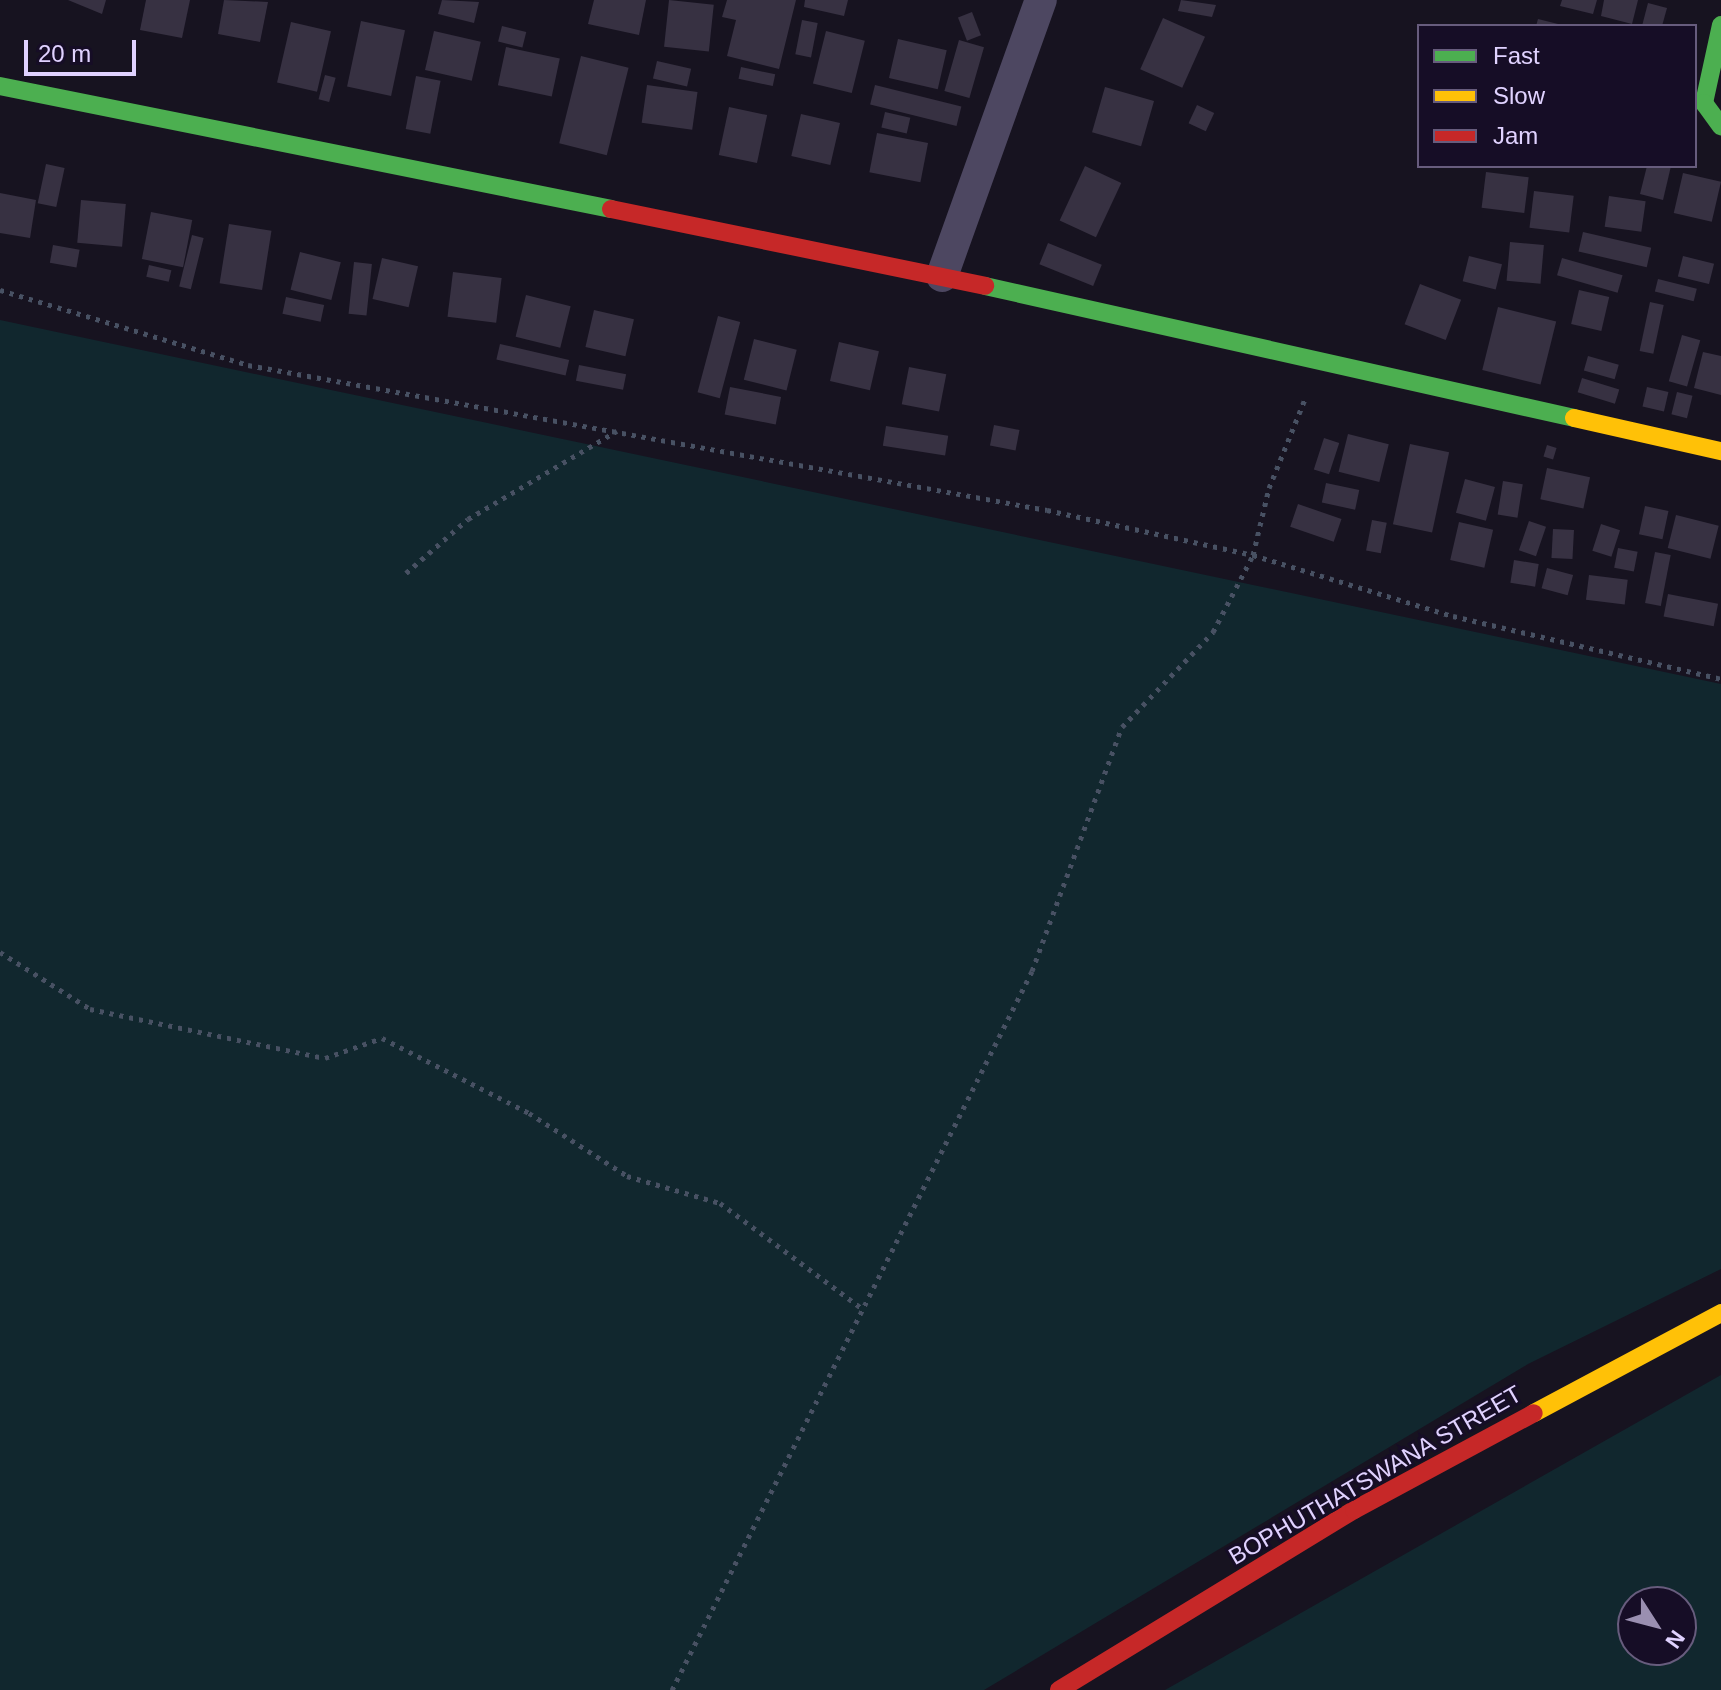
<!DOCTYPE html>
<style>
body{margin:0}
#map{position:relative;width:1721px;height:1690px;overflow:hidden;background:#171320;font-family:Helvetica,sans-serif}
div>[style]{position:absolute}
.green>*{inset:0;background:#11272e}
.building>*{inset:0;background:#373142;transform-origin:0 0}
.path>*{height:5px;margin-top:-2.5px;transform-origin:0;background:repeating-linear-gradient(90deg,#485163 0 4px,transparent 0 10px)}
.street>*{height:32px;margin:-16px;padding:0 16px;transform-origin:16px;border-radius:16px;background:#4d4761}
.fast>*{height:18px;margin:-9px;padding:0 9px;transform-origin:9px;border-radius:9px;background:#4caf50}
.slow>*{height:18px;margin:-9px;padding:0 9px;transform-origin:9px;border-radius:9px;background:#ffc107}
.jam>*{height:18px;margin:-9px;padding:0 9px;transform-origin:9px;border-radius:9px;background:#c62828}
span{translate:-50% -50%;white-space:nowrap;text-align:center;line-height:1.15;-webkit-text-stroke:6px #160d26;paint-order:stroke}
.street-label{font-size:24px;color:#e0d2ff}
.legend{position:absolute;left:1417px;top:24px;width:280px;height:144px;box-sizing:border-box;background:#160d26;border:2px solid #675c7d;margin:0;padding:10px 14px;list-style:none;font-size:24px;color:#e0d2ff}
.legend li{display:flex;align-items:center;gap:16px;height:40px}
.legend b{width:40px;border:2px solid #675c7d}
.north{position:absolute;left:1617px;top:1586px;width:80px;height:80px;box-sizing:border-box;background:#160d26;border:2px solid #675c7d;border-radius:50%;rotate:126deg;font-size:22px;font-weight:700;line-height:32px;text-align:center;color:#e0d2ff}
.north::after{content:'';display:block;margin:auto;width:28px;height:36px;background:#9a8fb1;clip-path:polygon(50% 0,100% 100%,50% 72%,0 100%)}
.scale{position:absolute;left:24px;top:40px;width:112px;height:36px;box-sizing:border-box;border:4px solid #e0d2ff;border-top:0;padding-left:10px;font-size:24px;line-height:28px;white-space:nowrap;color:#e0d2ff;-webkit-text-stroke:6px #160d26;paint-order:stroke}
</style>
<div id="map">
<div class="green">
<div style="clip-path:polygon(0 320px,1721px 684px,1721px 1269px,1528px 1364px,984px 1690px,0 1690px)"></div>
<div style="clip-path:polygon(evenodd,1721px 1375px,1721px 1690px,1165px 1690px,1721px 1375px,1633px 1602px,1681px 1602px,1681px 1650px,1633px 1650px,1633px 1602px)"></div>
</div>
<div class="building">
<div style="clip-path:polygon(68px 0,106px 0,102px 14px)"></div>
<div style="clip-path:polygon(146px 0,190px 0,182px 38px,140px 30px)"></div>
<div style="clip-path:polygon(224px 0,268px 2px,260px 42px,218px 34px)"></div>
<div style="clip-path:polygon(442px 0,479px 2px,474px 23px,438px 14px)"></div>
<div style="clip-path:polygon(594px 0,646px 0,639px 35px,588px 24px)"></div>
<div style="left:669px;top:0;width:45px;height:47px;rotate:6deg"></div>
<div style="clip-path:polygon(727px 0,796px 0,779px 69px,727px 56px,736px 20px,722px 17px)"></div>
<div style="clip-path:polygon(805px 0,848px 0,844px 16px,804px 7px)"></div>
<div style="clip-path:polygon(1181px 0,1216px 5px,1212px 17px,1178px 11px)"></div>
<div style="clip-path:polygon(1562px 0,1597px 0,1593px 14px,1560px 6px)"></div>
<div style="clip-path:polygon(1604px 0,1638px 0,1632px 24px,1601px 16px)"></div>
<div style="clip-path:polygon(1648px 3px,1667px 8px,1662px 26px,1642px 26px)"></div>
<div style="left:972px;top:12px;width:25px;height:15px;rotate:69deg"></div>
<div style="left:1163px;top:18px;width:46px;height:56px;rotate:24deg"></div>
<div style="clip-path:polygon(1538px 19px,1562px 25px,1562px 26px,1536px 26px)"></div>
<div style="left:802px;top:20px;width:16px;height:35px;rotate:11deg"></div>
<div style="left:361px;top:21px;width:45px;height:67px;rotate:12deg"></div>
<div style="left:291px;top:22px;width:41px;height:62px;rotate:13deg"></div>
<div style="left:502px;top:26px;width:25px;height:16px;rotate:14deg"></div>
<div style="left:434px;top:31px;width:48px;height:40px;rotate:13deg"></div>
<div style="left:826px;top:31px;width:40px;height:54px;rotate:14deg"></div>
<div style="left:898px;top:39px;width:50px;height:40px;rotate:13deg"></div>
<div style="left:959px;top:40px;width:26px;height:53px;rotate:16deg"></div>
<div style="left:506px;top:47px;width:55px;height:39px;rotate:12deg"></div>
<div style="left:581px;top:56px;width:49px;height:90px;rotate:14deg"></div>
<div style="left:657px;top:61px;width:35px;height:18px;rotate:13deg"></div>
<div style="left:741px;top:67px;width:35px;height:12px;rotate:12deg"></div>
<div style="left:325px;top:75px;width:11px;height:25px;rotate:15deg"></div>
<div style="left:416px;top:76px;width:25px;height:54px;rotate:11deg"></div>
<div style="left:647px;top:85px;width:51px;height:38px;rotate:8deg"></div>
<div style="left:875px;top:85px;width:89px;height:20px;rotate:14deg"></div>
<div style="left:1105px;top:87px;width:51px;height:47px;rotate:16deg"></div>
<div style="left:1197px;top:105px;width:19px;height:20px;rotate:25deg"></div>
<div style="left:729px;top:107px;width:39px;height:49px;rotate:12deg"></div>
<div style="left:885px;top:112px;width:26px;height:16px;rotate:13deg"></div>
<div style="left:801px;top:114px;width:40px;height:43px;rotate:13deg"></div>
<div style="left:877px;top:133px;width:52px;height:40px;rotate:11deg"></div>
<div style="left:46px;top:164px;width:19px;height:40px;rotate:12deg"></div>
<div style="left:1085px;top:166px;width:40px;height:60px;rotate:25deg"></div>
<div style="clip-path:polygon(1647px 166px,1671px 166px,1663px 200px,1640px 194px)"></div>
<div style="left:1486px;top:172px;width:43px;height:36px;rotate:7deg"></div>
<div style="left:1683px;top:173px;width:39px;height:41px;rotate:13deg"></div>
<div style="left:1534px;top:191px;width:40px;height:37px;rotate:7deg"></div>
<div style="clip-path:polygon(0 193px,36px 200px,30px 238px,0 233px)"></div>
<div style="left:1609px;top:196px;width:37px;height:31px;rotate:8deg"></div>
<div style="left:81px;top:200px;width:45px;height:43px;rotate:5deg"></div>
<div style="left:151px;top:212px;width:42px;height:48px;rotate:11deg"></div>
<div style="left:229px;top:224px;width:43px;height:60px;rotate:9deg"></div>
<div style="left:1583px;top:232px;width:70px;height:20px;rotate:13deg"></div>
<div style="left:192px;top:235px;width:12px;height:53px;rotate:14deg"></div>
<div style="left:1510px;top:242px;width:34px;height:39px;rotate:5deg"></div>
<div style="left:1048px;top:243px;width:58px;height:23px;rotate:22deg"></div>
<div style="left:53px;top:245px;width:27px;height:18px;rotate:10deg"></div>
<div style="left:300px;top:252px;width:42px;height:39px;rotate:14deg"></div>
<div style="left:1469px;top:256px;width:34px;height:26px;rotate:14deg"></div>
<div style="left:1683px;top:256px;width:32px;height:21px;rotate:14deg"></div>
<div style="left:382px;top:258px;width:37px;height:42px;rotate:13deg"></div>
<div style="left:1562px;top:258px;width:63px;height:18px;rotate:16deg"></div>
<div style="left:354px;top:262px;width:18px;height:52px;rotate:6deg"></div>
<div style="left:149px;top:265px;width:23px;height:12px;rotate:13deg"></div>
<div style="left:453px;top:272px;width:49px;height:45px;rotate:7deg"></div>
<div style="left:1658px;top:279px;width:40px;height:13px;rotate:14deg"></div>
<div style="left:1420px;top:284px;width:44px;height:43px;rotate:21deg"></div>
<div style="left:1579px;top:290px;width:31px;height:35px;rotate:13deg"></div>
<div style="left:526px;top:295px;width:46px;height:43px;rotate:14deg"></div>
<div style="left:286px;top:297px;width:39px;height:17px;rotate:12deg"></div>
<div style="left:1650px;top:302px;width:14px;height:50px;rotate:12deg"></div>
<div style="left:1498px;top:307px;width:60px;height:65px;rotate:14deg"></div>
<div style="left:594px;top:310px;width:41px;height:38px;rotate:13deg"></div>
<div style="left:718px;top:316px;width:23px;height:79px;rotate:15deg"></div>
<div style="left:1682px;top:335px;width:19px;height:48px;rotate:16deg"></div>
<div style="left:754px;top:339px;width:44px;height:42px;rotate:14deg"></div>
<div style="left:839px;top:342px;width:41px;height:40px;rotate:13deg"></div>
<div style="left:500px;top:344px;width:71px;height:16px;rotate:13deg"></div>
<div style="clip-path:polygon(1703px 352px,1721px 356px,1721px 395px,1694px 388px)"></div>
<div style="left:1588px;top:356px;width:32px;height:15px;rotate:16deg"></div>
<div style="left:579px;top:365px;width:48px;height:16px;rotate:11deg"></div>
<div style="left:909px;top:367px;width:38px;height:38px;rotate:11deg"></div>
<div style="left:1582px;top:378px;width:39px;height:15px;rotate:17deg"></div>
<div style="left:730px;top:387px;width:52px;height:28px;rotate:11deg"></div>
<div style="left:1647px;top:387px;width:22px;height:20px;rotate:13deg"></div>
<div style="left:1677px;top:392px;width:16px;height:23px;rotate:14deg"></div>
<div style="left:994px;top:425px;width:26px;height:21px;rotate:11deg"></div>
<div style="left:886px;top:426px;width:63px;height:20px;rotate:9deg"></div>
<div style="left:1348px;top:434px;width:42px;height:39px;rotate:14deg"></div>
<div style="left:1324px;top:438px;width:16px;height:33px;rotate:18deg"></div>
<div style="left:1410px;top:444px;width:40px;height:82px;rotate:12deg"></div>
<div style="left:1547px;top:445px;width:10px;height:12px;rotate:17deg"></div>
<div style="left:1547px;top:468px;width:44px;height:32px;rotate:12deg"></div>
<div style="left:1465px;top:479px;width:31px;height:35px;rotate:15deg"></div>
<div style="left:1503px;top:481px;width:20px;height:34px;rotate:9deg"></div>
<div style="left:1326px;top:483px;width:34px;height:20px;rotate:12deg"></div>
<div style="left:1298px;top:504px;width:46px;height:24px;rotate:19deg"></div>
<div style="left:1645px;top:506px;width:24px;height:29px;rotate:12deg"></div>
<div style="left:1676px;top:515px;width:44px;height:34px;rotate:14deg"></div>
<div style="left:1372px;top:520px;width:15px;height:31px;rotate:11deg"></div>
<div style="left:1529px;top:521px;width:18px;height:31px;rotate:19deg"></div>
<div style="left:1459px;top:522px;width:35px;height:39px;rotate:13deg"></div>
<div style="left:1601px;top:524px;width:20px;height:28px;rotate:18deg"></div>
<div style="left:1553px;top:529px;width:21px;height:29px;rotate:3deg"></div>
<div style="left:1618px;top:548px;width:20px;height:20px;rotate:11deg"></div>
<div style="left:1655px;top:552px;width:16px;height:52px;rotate:11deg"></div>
<div style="left:1514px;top:560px;width:25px;height:23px;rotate:9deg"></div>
<div style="left:1547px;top:568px;width:27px;height:21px;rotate:15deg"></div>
<div style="left:1589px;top:575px;width:39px;height:25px;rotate:7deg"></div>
<div style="left:1668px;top:594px;width:51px;height:23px;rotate:11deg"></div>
</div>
<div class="path">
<div style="left:0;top:290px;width:259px;rotate:16.8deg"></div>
<div style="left:248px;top:365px;width:812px;rotate:10.29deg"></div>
<div style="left:1047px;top:510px;width:211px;rotate:12.3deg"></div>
<div style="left:1253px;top:555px;width:209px;rotate:17deg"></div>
<div style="left:1453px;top:616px;width:275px;rotate:13.2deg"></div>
<div style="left:406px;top:573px;width:82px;rotate:-41.1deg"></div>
<div style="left:468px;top:519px;width:173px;rotate:-30.6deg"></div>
<div style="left:0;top:952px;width:107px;rotate:32.3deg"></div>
<div style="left:90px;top:1009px;width:240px;rotate:11.8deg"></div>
<div style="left:325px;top:1058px;width:60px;rotate:-19.3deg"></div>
<div style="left:382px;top:1038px;width:165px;rotate:27deg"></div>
<div style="left:529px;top:1113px;width:117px;rotate:32.7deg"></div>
<div style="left:627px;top:1176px;width:97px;rotate:16.2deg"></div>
<div style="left:720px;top:1203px;width:179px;rotate:36.6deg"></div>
<div style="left:672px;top:1690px;width:804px;rotate:-63.4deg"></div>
<div style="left:1032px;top:971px;width:260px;rotate:-69.8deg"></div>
<div style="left:1122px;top:727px;width:132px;rotate:-46.2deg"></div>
<div style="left:1213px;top:632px;width:87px;rotate:-62.5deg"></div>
<div style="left:1253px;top:555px;width:69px;rotate:-76.6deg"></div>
<div style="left:1269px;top:488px;width:96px;rotate:-68deg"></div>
</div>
<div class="street">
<div style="left:942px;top:276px;width:293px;rotate:-70.3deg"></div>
</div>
<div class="fast">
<div style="left:1721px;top:25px;width:80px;rotate:102.3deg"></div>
<div style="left:1704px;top:103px;width:29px;rotate:54deg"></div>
<div style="left:0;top:86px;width:623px;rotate:11.38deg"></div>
<div style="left:985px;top:286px;width:604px;rotate:12.63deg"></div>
</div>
<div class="slow">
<div style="left:1574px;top:418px;width:151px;rotate:12.7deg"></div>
<div style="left:1534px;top:1413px;width:212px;rotate:-28.1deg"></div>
</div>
<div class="jam">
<div style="left:611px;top:209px;width:382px;rotate:11.6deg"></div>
<div style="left:1059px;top:1690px;width:346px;rotate:-31.4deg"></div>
<div style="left:1354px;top:1510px;width:204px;rotate:-28.3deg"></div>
</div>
<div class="street-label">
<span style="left:1375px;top:1475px;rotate:-30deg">BOPHUTHATSWANA STREET</span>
</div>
<ul class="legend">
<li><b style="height:10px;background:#4caf50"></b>Fast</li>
<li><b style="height:10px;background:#ffc107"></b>Slow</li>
<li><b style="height:10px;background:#c62828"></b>Jam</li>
</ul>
<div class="north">N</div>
<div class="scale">20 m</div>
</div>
